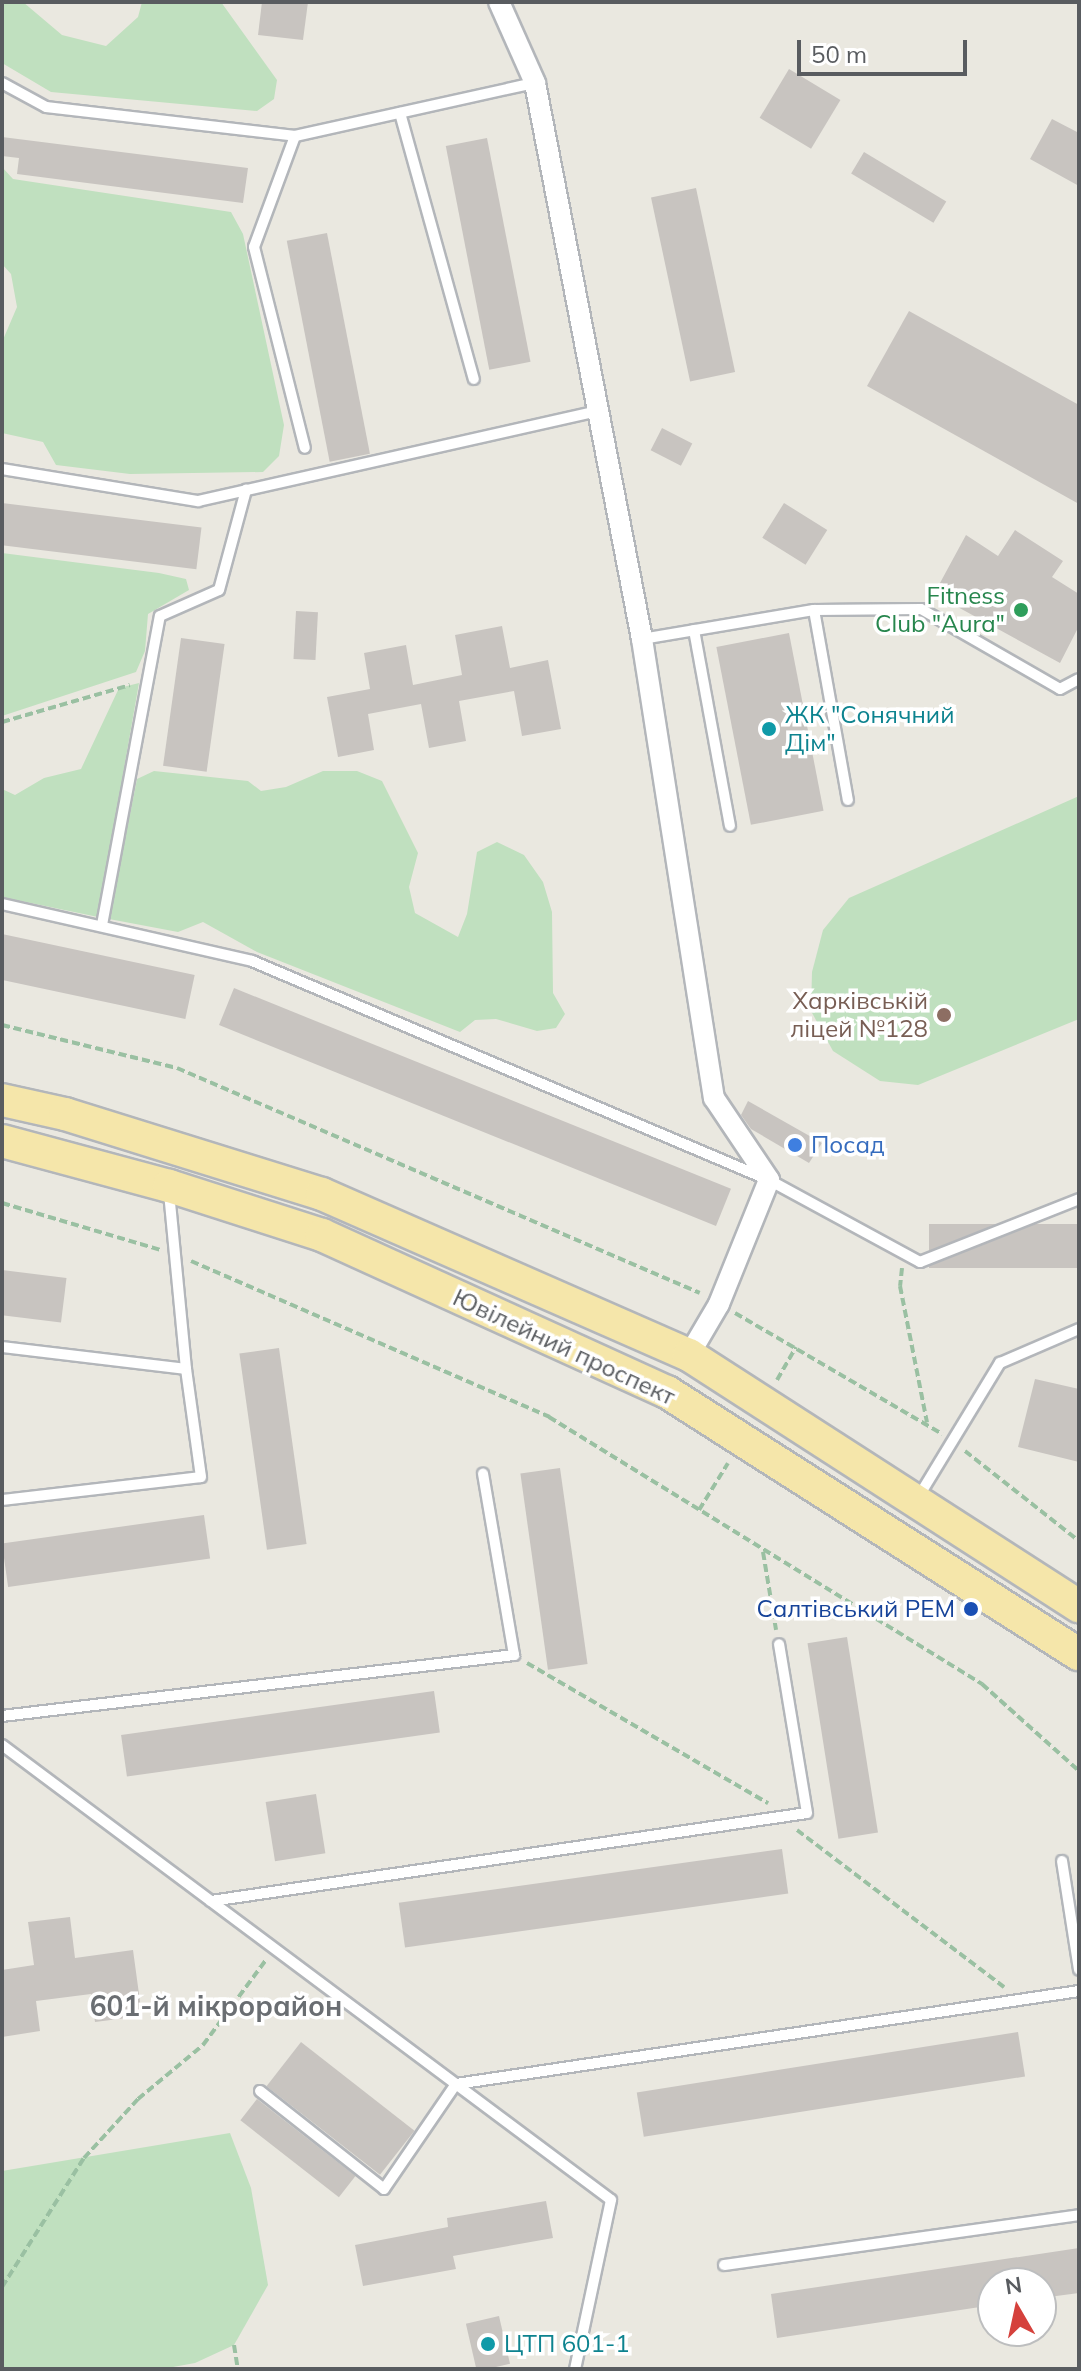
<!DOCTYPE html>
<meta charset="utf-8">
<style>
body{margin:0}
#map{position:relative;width:1081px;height:2371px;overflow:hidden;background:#eae8e0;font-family:Mulish,sans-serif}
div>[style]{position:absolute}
.green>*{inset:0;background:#c0e0bf}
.building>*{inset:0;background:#c8c4c0;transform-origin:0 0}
.path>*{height:4px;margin-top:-2px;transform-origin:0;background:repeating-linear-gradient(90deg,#9ac0a2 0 8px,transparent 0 12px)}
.roads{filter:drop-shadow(2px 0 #b3b6ba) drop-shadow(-2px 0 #b3b6ba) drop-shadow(0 2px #b3b6ba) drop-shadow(0 -2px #b3b6ba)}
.service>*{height:10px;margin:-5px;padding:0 5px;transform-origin:5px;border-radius:5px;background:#fff}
.minor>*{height:20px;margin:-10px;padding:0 10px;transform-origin:10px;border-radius:10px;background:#fff}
.primary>*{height:32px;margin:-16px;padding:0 16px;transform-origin:16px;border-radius:16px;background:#f5e6aa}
.dots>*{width:22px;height:22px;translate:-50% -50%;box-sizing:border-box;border:4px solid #fff;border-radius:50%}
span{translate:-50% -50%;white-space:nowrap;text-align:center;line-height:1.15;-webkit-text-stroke:7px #fff;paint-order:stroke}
.leisure-label{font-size:24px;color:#27864d}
.right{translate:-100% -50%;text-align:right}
.culture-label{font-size:24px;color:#0d838f}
.left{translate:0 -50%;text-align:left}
.education-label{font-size:24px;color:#785e54}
.shop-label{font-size:24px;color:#366cbe}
.street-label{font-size:24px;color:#595c60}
.transit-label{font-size:24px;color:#164399}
.quarter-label{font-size:28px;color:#6a6e72;font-weight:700}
.frame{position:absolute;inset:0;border:4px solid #595c60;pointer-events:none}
.north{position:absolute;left:977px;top:2267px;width:80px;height:80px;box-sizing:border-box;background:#fff;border:2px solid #bdbebf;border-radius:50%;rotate:351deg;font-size:22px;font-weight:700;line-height:32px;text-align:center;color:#595c60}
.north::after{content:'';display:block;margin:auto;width:28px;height:36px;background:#d5413c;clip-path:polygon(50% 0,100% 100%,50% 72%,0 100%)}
.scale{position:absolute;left:797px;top:40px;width:170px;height:36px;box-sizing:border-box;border:4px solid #595c60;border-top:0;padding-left:10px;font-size:24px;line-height:28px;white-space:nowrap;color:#595c60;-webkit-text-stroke:6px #fff;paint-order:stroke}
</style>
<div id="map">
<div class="green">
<div style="clip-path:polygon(2px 2px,23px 2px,62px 35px,106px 46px,138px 17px,142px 2px,221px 2px,277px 80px,274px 99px,257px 111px,51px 92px,2px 63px)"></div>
<div style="clip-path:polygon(2px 167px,13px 179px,231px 212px,243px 234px,284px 425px,279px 456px,263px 472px,130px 474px,56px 465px,43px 442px,2px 433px,2px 342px,17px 307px,11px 274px,2px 264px)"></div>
<div style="clip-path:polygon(2px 553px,159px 573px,186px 579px,189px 590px,148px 614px,145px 651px,136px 672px,2px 716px)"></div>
<div style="clip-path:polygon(139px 683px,98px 917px,2px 897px,2px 789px,15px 795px,44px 778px,81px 769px,119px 688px)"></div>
<div style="clip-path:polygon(154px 771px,248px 781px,261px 791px,286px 787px,323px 771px,357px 771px,382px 781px,418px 853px,409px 887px,415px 913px,458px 937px,467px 914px,477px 852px,497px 842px,524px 855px,543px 882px,552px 912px,553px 993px,565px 1014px,556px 1028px,537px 1031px,496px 1019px,475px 1020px,460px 1032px,257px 952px,203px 922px,178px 932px,109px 919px,137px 779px)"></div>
<div style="clip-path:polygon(1079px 796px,1079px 1019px,918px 1085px,880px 1081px,833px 1051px,811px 1011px,812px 972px,823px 930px,849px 898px)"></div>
<div style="clip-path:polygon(230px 2133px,251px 2188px,268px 2285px,234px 2345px,195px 2363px,162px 2369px,2px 2369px,2px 2171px)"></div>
</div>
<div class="building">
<div style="clip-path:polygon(262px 2px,308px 2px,303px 40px,258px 35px)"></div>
<div style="left:789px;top:69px;width:60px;height:57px;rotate:31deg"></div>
<div style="clip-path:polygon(1052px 119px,1079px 133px,1079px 186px,1030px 159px)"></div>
<div style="clip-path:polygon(2px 137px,248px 168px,243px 203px,17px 174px,19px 158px,2px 156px)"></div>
<div style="left:487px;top:138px;width:228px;height:42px;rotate:79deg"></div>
<div style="left:864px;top:152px;width:96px;height:25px;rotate:31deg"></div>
<div style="left:696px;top:188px;width:188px;height:46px;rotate:78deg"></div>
<div style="left:327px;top:233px;width:225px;height:41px;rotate:79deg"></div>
<div style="clip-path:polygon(909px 311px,1079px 405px,1079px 504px,867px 386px)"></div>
<div style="left:662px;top:428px;width:34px;height:25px;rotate:27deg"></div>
<div style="left:2px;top:503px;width:201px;height:42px;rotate:7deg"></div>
<div style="left:784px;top:503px;width:51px;height:41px;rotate:32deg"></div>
<div style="clip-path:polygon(1015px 530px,1063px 561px,1052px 577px,1079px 594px,1079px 626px,1060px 663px,934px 594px,966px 535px,998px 556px)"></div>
<div style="left:296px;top:611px;width:22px;height:48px;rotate:3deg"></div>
<div style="clip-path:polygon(502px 626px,510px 668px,548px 660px,561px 729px,522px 736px,514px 691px,459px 701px,466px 741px,429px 748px,421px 704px,368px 714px,374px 750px,338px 757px,327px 697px,370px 689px,364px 653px,406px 645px,413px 685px,462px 675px,455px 635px)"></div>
<div style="left:789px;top:633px;width:181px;height:74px;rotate:79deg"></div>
<div style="left:181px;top:638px;width:44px;height:129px;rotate:8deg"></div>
<div style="left:2px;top:934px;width:197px;height:45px;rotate:12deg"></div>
<div style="left:234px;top:988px;width:536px;height:40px;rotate:22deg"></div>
<div style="clip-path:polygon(748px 1101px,822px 1143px,809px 1163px,751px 1129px,741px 1115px)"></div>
<div style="left:1079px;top:1224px;width:44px;height:150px;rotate:90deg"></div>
<div style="left:2px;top:1270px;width:65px;height:45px;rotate:7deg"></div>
<div style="left:279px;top:1348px;width:198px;height:40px;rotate:82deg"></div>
<div style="clip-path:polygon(1035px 1379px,1079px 1389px,1079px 1462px,1018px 1447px)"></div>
<div style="left:560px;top:1468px;width:198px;height:40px;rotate:82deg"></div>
<div style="left:204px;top:1515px;width:44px;height:204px;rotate:82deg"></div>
<div style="left:847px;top:1637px;width:198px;height:40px;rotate:81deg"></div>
<div style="left:434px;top:1691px;width:42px;height:316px;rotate:82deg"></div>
<div style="left:316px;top:1794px;width:60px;height:51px;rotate:81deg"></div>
<div style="left:782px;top:1849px;width:45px;height:387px;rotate:82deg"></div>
<div style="clip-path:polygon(70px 1917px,75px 1958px,133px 1950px,142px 2016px,95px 2022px,91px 1994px,36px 2001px,40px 2031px,2px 2037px,2px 1970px,34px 1965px,28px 1922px)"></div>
<div style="left:1018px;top:2032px;width:45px;height:386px;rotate:81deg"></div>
<div style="left:301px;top:2042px;width:144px;height:56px;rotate:38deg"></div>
<div style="left:257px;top:2099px;width:125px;height:27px;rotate:38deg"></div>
<div style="clip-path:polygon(546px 2201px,553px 2238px,453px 2256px,456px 2269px,363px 2286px,355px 2245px,448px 2227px,447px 2218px)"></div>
<div style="clip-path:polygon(1079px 2248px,1079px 2293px,1041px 2298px,1041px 2283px,993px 2283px,993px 2305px,777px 2338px,771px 2294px)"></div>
<div style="left:499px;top:2316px;width:49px;height:34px;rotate:77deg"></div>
</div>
<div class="path">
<div style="left:2px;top:722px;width:133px;rotate:-16.1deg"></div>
<div style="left:2px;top:1025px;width:180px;rotate:13.8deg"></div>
<div style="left:177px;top:1068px;width:569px;rotate:23.28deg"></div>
<div style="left:2px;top:1203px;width:166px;rotate:16.5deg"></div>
<div style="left:191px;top:1261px;width:391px;rotate:23.5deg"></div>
<div style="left:549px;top:1417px;width:509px;rotate:31.66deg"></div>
<div style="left:982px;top:1684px;width:130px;rotate:41.9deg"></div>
<div style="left:902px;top:1268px;width:18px;rotate:96deg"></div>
<div style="left:900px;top:1286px;width:139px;rotate:78.8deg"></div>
<div style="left:735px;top:1313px;width:240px;rotate:30.3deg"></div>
<div style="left:777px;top:1380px;width:38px;rotate:-60deg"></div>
<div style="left:965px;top:1451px;width:145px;rotate:38.3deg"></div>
<div style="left:699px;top:1510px;width:55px;rotate:-58.3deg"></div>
<div style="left:763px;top:1552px;width:79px;rotate:80.5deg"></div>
<div style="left:527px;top:1663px;width:279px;rotate:30.2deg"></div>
<div style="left:797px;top:1830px;width:260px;rotate:37.2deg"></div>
<div style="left:2px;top:2287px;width:153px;rotate:-57.6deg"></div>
<div style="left:84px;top:2158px;width:80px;rotate:-47.5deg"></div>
<div style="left:138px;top:2099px;width:85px;rotate:-39.7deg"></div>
<div style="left:203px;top:2045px;width:106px;rotate:-53.5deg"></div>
<div style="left:234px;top:2345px;width:24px;rotate:81deg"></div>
</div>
<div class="roads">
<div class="service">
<div style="left:2px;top:83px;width:50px;rotate:28.6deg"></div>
<div style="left:46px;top:107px;width:251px;rotate:6.6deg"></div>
<div style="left:295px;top:136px;width:246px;rotate:-12.5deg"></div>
<div style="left:400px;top:113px;width:276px;rotate:74.5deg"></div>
<div style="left:295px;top:136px;width:118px;rotate:110.3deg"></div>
<div style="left:254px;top:247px;width:207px;rotate:75.8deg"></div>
<div style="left:2px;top:469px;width:199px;rotate:9.3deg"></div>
<div style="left:198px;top:501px;width:410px;rotate:-12.7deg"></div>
<div style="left:814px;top:610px;width:193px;rotate:79.9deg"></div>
<div style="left:694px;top:630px;width:199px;rotate:79.6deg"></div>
<div style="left:642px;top:639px;width:174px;rotate:-9.6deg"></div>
<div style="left:814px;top:610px;width:107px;rotate:-0.5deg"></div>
<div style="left:921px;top:609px;width:160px;rotate:29.9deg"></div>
<div style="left:1060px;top:689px;width:21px;rotate:-28deg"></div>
<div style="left:2px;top:904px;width:256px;rotate:12.8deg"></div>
<div style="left:252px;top:961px;width:561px;rotate:22.96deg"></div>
<div style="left:769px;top:1180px;width:172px;rotate:28.5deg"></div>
<div style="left:920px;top:1262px;width:171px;rotate:-21.6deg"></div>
<div style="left:102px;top:925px;width:314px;rotate:-79.4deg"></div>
<div style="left:160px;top:616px;width:64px;rotate:-23.8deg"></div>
<div style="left:219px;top:590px;width:104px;rotate:-74.9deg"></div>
<div style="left:2px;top:1347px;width:185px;rotate:6.8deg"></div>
<div style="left:186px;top:1369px;width:177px;rotate:-95.5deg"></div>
<div style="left:919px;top:1496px;width:156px;rotate:-58.7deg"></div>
<div style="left:1000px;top:1363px;width:86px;rotate:-23.3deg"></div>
<div style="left:2px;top:1500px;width:200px;rotate:-6.6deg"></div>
<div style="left:201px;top:1477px;width:109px;rotate:-97.9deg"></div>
<div style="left:2px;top:1716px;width:516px;rotate:-6.79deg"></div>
<div style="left:514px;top:1655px;width:184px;rotate:-99.7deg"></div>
<div style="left:2px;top:1745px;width:760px;rotate:36.76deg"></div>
<div style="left:611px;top:2200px;width:173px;rotate:102deg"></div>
<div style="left:1062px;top:1861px;width:110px;rotate:81.1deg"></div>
<div style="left:211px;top:1901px;width:602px;rotate:-8.4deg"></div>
<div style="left:807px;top:1813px;width:171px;rotate:-99.4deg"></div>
<div style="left:260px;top:2091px;width:158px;rotate:38.3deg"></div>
<div style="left:384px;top:2189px;width:127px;rotate:-55.6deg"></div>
<div style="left:456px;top:2084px;width:630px;rotate:-8.49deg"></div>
<div style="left:724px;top:2265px;width:359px;rotate:-8deg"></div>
</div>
<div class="minor">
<div style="left:499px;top:2px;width:89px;rotate:66deg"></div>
<div style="left:535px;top:83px;width:566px;rotate:79.11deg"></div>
<div style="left:642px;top:639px;width:465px;rotate:81.1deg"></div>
<div style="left:714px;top:1098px;width:99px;rotate:56.1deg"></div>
<div style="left:769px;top:1180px;width:134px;rotate:112deg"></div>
<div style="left:719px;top:1304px;width:59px;rotate:120.5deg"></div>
</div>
<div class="primary">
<div style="left:2px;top:1100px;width:65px;rotate:12.5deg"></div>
<div style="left:65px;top:1114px;width:269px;rotate:17.3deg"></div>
<div style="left:322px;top:1194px;width:401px;rotate:23.7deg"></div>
<div style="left:689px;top:1355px;width:464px;rotate:32.8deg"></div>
<div style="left:2px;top:1141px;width:173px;rotate:15.1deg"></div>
<div style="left:169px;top:1186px;width:161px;rotate:17.8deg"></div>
<div style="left:322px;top:1235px;width:379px;rotate:24.5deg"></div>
<div style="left:667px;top:1392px;width:488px;rotate:32.5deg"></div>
</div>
</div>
<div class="dots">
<div style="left:1021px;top:610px;background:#2e9e5b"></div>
<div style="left:769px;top:729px;background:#0f9aa8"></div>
<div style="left:944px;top:1015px;background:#8d6e63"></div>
<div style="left:795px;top:1145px;background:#3f7fe0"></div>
<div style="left:971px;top:1609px;background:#1a4fb4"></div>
<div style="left:488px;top:2344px;background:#0f9aa8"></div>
</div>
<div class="leisure-label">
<span class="right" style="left:1005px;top:610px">Fitness<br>Club "Aura"</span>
</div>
<div class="culture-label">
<span class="left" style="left:785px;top:729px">ЖК "Сонячний<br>Дім"</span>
<span class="left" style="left:504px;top:2344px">ЦТП 601-1</span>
</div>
<div class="education-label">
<span class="right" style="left:928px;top:1015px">Харківській<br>ліцей №128</span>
</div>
<div class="shop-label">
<span class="left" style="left:811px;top:1145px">Посад</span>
</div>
<div class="street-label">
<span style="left:564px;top:1347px;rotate:25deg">Ювілейний проспект</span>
</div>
<div class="transit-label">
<span class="right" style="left:955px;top:1609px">Салтівський РЕМ</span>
</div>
<div class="quarter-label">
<span style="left:216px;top:2006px">601-й мікрорайон</span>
</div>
<div class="frame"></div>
<div class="north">N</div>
<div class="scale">50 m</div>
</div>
